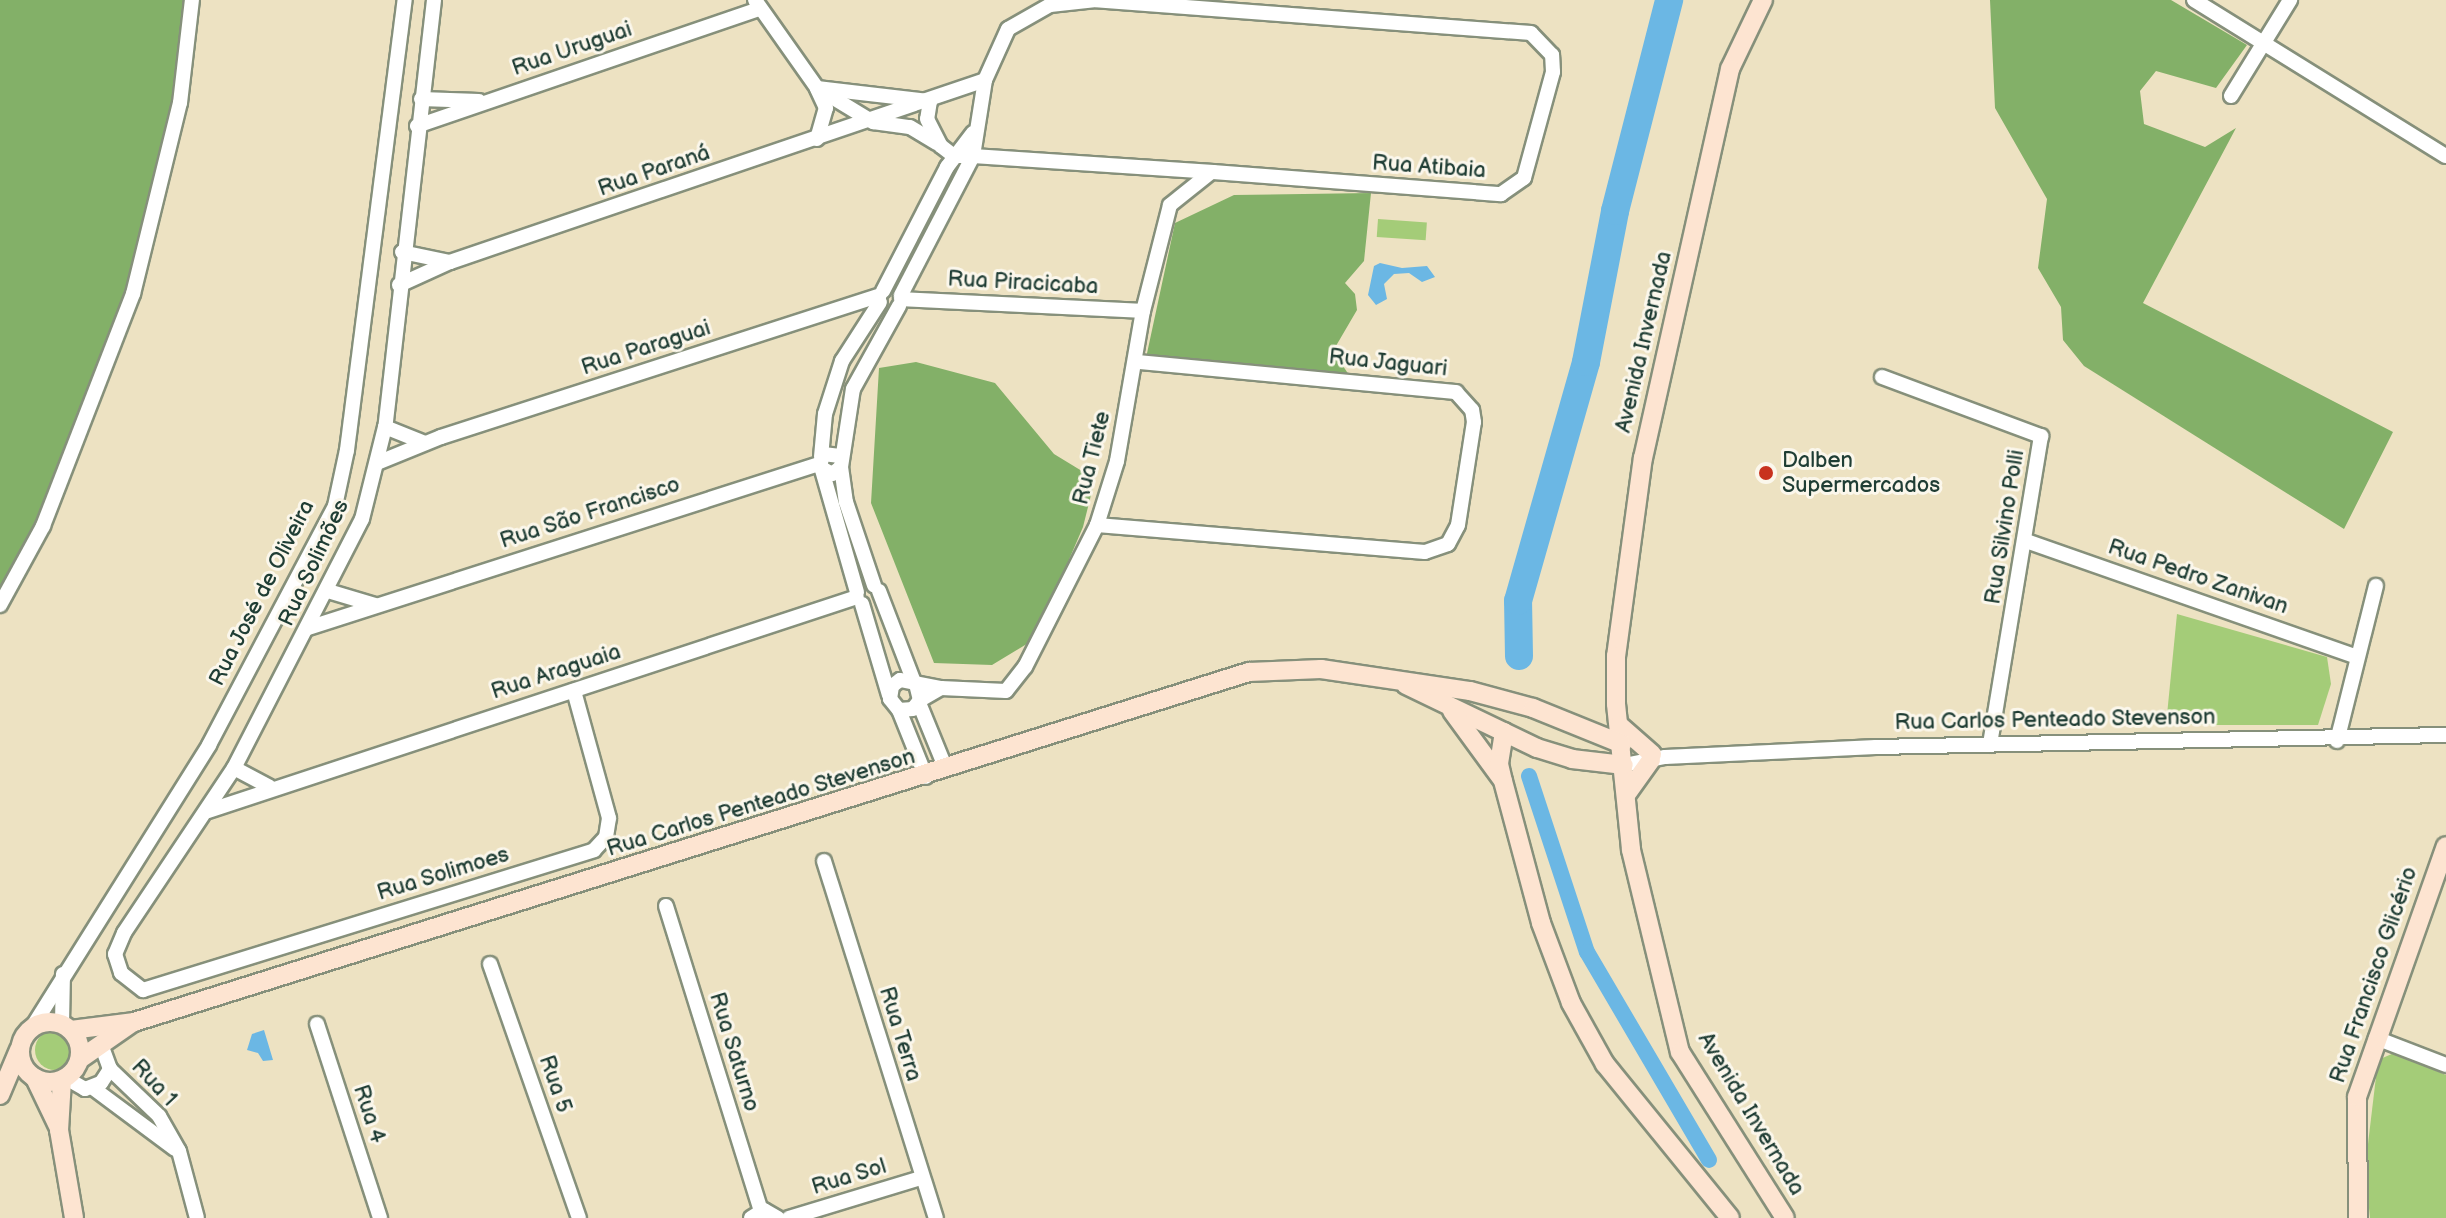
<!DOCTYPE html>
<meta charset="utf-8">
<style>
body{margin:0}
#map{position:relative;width:2446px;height:1218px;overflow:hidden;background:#ede2c2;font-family:"Balsamiq Sans",sans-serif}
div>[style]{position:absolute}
.green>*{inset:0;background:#a4cc78;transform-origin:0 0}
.round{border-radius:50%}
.forest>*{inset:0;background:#83b068}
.water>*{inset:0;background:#6bb7e4}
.canal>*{height:16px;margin:-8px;padding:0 8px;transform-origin:8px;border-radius:8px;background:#6bb7e4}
.river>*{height:28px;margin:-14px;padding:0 14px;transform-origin:14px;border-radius:14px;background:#6bb7e4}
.roads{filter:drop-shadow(2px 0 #86907b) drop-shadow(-2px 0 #86907b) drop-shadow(0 2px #86907b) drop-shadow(0 -2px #86907b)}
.street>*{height:14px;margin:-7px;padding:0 7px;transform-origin:7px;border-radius:7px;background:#fff}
.secondary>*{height:18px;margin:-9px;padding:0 9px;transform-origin:9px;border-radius:9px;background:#fde4d1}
.secondary>.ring{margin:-9px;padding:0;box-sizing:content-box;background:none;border:18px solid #fde4d1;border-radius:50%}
.dots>*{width:22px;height:22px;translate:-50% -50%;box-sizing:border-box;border:4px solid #fbf7ec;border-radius:50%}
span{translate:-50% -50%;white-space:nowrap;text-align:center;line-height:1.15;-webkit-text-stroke:6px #fbf7ec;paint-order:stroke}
.street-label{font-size:22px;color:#1f3d34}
.poi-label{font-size:22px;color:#1f3d34}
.left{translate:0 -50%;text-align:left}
</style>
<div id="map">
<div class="green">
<div style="left:1378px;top:219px;width:49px;height:18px;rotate:4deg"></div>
<div style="clip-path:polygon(2177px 614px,2327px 657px,2331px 684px,2318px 725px,2166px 725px)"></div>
<div class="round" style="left:35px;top:1030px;width:40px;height:40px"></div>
<div style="clip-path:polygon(2394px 1053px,2446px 1075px,2446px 1218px,2370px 1218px,2365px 1169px,2378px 1060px)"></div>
</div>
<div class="forest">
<div style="clip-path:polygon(0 0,192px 0,180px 103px,114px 353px,0 605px)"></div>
<div style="clip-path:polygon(1990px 0,2171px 0,2247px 45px,2216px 88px,2156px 71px,2140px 91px,2144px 124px,2205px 147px,2236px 128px,2143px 303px,2393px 432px,2344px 529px,2084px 366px,2063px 340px,2061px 307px,2038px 268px,2047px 199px,1995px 108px)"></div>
<div style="clip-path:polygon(1371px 193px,1364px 261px,1345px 283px,1355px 294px,1357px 310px,1333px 351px,1349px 375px,1146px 358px,1175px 223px,1234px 195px)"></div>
<div style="clip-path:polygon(916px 362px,995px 383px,1054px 454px,1095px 479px,1083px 527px,1035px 639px,992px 665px,934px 663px,871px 503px,879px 368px)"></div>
</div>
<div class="water">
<div style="clip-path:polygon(1380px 263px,1402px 268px,1427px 266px,1435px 277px,1422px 282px,1409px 273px,1394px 274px,1384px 284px,1387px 299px,1376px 305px,1368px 295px,1374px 266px)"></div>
<div style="clip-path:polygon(264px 1030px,273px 1060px,263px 1061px,258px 1053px,247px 1050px,252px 1034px)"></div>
</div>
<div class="canal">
<div style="left:1529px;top:776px;width:185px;rotate:71.8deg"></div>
<div style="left:1587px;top:952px;width:241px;rotate:59.6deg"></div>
</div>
<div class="river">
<div style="left:1519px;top:656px;width:55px;rotate:-91deg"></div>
<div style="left:1518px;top:601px;width:248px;rotate:-74.1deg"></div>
<div style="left:1586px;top:362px;width:154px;rotate:-79.1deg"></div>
<div style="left:1615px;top:211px;width:218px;rotate:-75.6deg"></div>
</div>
<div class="roads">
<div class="street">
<div style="left:434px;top:0;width:430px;rotate:96.5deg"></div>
<div style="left:385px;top:427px;width:95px;rotate:104deg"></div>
<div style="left:362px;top:519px;width:280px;rotate:117.2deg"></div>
<div style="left:234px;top:768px;width:198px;rotate:123.7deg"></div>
<div style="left:124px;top:933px;width:23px;rotate:113deg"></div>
<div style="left:115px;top:954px;width:20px;rotate:72deg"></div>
<div style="left:121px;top:973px;width:28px;rotate:38deg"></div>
<div style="left:143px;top:990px;width:472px;rotate:-17.2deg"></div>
<div style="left:594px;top:850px;width:18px;rotate:-47deg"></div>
<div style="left:606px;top:837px;width:19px;rotate:-81deg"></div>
<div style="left:609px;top:818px;width:132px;rotate:-105.4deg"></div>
<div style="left:755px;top:0;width:108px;rotate:54.8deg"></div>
<div style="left:817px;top:88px;width:66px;rotate:31.3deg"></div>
<div style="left:873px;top:122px;width:37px;rotate:8deg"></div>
<div style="left:910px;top:127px;width:31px;rotate:31deg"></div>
<div style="left:2194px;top:0;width:296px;rotate:31.8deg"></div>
<div style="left:817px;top:88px;width:114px;rotate:6.6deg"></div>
<div style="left:930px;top:101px;width:18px;rotate:99deg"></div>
<div style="left:927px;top:119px;width:30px;rotate:63deg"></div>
<div style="left:941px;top:146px;width:16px;rotate:38deg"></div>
<div style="left:954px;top:156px;width:19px"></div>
<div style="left:973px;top:156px;width:241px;rotate:3.8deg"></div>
<div style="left:1213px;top:172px;width:289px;rotate:4.4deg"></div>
<div style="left:1501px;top:194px;width:28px;rotate:-35deg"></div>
<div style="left:1524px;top:178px;width:110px;rotate:-74.7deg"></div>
<div style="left:1553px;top:72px;width:17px;rotate:-93deg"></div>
<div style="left:1552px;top:55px;width:30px;rotate:-134deg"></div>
<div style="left:1531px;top:33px;width:436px;rotate:-175.7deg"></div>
<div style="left:1096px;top:0;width:46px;rotate:173.8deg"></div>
<div style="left:1050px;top:5px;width:48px;rotate:150.3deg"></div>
<div style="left:1008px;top:29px;width:56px;rotate:114.3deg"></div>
<div style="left:985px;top:80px;width:77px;rotate:99deg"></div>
<div style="left:973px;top:156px;width:157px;rotate:117.4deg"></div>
<div style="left:2231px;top:96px;width:113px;rotate:-58.4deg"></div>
<div style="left:421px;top:99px;width:58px;rotate:2deg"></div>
<div style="left:417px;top:126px;width:361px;rotate:-18.9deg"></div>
<div style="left:817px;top:139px;width:32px;rotate:-74deg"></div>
<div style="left:826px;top:108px;width:21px;rotate:-115deg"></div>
<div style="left:402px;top:252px;width:49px;rotate:11.8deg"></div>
<div style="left:399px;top:285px;width:56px;rotate:-24.3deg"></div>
<div style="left:450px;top:262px;width:565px;rotate:-18.79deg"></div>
<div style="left:883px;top:291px;width:140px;rotate:-62.7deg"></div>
<div style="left:947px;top:167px;width:43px;rotate:-52.6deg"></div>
<div style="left:901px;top:299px;width:242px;rotate:2.8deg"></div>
<div style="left:1882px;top:377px;width:170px;rotate:20.4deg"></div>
<div style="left:2041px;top:436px;width:313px;rotate:99.4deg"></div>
<div style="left:385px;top:427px;width:43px;rotate:21.8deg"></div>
<div style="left:840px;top:456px;width:17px;rotate:-173deg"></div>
<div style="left:823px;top:454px;width:13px;rotate:103deg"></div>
<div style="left:820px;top:467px;width:14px;rotate:30deg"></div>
<div style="left:832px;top:474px;width:11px;rotate:-38deg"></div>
<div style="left:841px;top:467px;width:79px;rotate:-81.3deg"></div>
<div style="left:853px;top:389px;width:95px;rotate:-61deg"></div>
<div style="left:821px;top:457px;width:43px;rotate:-84.7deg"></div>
<div style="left:825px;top:414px;width:56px;rotate:-72.2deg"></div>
<div style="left:842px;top:361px;width:70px;rotate:-57.2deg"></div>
<div style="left:377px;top:463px;width:69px;rotate:-22.1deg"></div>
<div style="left:441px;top:437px;width:461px;rotate:-17.9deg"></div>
<div style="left:841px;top:467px;width:35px;rotate:82deg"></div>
<div style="left:846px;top:502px;width:88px;rotate:71.4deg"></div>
<div style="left:822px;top:470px;width:127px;rotate:74deg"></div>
<div style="left:1097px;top:525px;width:329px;rotate:4.7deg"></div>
<div style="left:1425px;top:552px;width:24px;rotate:-19deg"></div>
<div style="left:1448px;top:544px;width:21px;rotate:-62deg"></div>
<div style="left:1458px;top:525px;width:104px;rotate:-81.2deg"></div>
<div style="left:1474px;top:422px;width:12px;rotate:-99deg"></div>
<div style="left:1472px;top:410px;width:24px;rotate:-132deg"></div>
<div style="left:1456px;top:392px;width:321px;rotate:-174.6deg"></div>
<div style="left:2026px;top:541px;width:349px;rotate:19.3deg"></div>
<div style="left:328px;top:591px;width:49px;rotate:16.6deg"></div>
<div style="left:879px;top:591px;width:97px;rotate:69deg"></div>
<div style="left:862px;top:604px;width:95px;rotate:73.5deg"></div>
<div style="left:0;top:605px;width:90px;rotate:-61.4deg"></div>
<div style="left:43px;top:526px;width:249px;rotate:-68.8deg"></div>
<div style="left:133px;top:294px;width:197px;rotate:-76.2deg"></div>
<div style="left:180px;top:103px;width:104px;rotate:-83.4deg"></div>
<div style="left:308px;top:628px;width:537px;rotate:-17.79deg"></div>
<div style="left:916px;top:684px;width:16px;rotate:76deg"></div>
<div style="left:920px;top:700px;width:11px;rotate:128deg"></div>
<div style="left:913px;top:709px;width:14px;rotate:176deg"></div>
<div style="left:899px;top:710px;width:14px;rotate:-129deg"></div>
<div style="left:890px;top:699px;width:13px;rotate:-81deg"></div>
<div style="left:892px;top:686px;width:10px;rotate:-37deg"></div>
<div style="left:900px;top:680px;width:42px;rotate:11deg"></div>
<div style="left:941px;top:688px;width:24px;rotate:150deg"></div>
<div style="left:941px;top:688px;width:65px;rotate:2.6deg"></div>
<div style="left:1006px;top:691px;width:31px;rotate:-52deg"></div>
<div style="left:1025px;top:667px;width:159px;rotate:-63.1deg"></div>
<div style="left:1097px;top:525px;width:67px;rotate:-72.6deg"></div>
<div style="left:1117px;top:461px;width:152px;rotate:-80.2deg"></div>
<div style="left:1143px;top:311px;width:109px;rotate:-75.7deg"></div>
<div style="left:1170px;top:205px;width:51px;rotate:-38.7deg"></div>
<div style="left:919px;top:703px;width:71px;rotate:67.8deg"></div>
<div style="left:899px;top:710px;width:72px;rotate:68.1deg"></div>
<div style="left:2337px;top:741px;width:160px;rotate:-75.9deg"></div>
<div style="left:1624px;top:765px;width:42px;rotate:-11deg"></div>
<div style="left:1665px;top:757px;width:211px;rotate:-2.7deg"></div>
<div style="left:1876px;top:747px;width:570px;rotate:-1.21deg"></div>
<div style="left:234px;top:768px;width:40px;rotate:28deg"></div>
<div style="left:208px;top:811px;width:683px;rotate:-18.25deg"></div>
<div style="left:824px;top:861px;width:374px;rotate:72.6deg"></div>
<div style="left:666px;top:906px;width:319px;rotate:72.7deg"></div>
<div style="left:490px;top:964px;width:269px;rotate:70.7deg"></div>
<div style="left:62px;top:1024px;width:50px;rotate:-88.9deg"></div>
<div style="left:317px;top:1024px;width:204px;rotate:72deg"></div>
<div style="left:33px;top:1026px;width:332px;rotate:-57.9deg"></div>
<div style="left:209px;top:745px;width:270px;rotate:-62.2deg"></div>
<div style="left:335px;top:506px;width:57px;rotate:-77.9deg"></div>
<div style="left:347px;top:450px;width:454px;rotate:-82.7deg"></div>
<div style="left:2376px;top:1038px;width:75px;rotate:21.1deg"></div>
<div style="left:110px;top:1069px;width:68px;rotate:43.8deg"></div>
<div style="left:159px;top:1116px;width:40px;rotate:60.3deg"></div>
<div style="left:179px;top:1151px;width:69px;rotate:75deg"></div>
<div style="left:66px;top:1078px;width:22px;rotate:30deg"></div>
<div style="left:85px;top:1089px;width:17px;rotate:-21deg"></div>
<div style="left:101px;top:1083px;width:17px;rotate:-57deg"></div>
<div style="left:110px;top:1069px;width:27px;rotate:-110deg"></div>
<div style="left:93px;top:1088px;width:102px;rotate:36.6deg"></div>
<div style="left:751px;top:1218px;width:15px;rotate:-32deg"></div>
<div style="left:764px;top:1210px;width:16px;rotate:30deg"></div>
<div style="left:789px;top:1218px;width:138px;rotate:-16.9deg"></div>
</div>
<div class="secondary">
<div style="left:1763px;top:0;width:76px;rotate:115.6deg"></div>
<div style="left:1730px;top:69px;width:398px;rotate:102.6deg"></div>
<div style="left:1643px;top:457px;width:201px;rotate:97.7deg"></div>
<div style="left:1616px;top:656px;width:48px;rotate:90deg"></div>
<div style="left:1616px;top:704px;width:147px;rotate:84.1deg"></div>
<div style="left:1631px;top:850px;width:208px;rotate:76.4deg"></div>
<div style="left:1680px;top:1052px;width:196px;rotate:57.7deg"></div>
<div style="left:1406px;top:685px;width:145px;rotate:25.7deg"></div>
<div style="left:1537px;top:748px;width:37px;rotate:17deg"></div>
<div style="left:1572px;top:759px;width:52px;rotate:6.6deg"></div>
<div style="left:1452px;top:711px;width:83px;rotate:53.8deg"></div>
<div style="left:1619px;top:725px;width:44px;rotate:41.3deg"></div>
<div style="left:1504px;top:732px;width:32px;rotate:99deg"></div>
<div style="left:1499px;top:764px;width:17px;rotate:77deg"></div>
<div style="left:1503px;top:781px;width:147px;rotate:75deg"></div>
<div style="left:1541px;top:923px;width:85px;rotate:69.4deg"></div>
<div style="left:1571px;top:1003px;width:70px;rotate:60.9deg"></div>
<div style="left:1605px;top:1064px;width:198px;rotate:50.9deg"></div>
<div style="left:1626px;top:795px;width:43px;rotate:-54.5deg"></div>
<div class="ring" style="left:20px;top:1022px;width:42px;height:42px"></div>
<div style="left:71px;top:1030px;width:64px;rotate:-7.2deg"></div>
<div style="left:134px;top:1022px;width:1169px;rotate:-17.43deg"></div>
<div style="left:1249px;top:672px;width:72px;rotate:-2.4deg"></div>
<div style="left:1321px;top:669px;width:151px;rotate:8.4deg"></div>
<div style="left:1470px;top:691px;width:65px;rotate:15.1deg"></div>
<div style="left:1533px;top:708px;width:96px;rotate:22deg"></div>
<div style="left:80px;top:1059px;width:63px;rotate:-34.7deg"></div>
<div style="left:35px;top:1078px;width:53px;rotate:64.4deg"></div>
<div style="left:62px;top:1080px;width:50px;rotate:93.4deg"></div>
<div style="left:59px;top:1130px;width:89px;rotate:80.3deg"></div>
<div style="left:0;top:1095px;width:49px;rotate:-67.1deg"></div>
<div style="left:2358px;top:1218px;width:121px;rotate:-90.5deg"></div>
<div style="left:2357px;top:1097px;width:266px;rotate:-70.5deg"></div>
</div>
</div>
<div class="dots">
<div style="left:1766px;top:473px;background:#c8321e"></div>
</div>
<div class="street-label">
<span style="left:572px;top:49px;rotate:-19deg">Rua Uruguai</span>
<span style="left:1429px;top:167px;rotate:4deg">Rua Atibaia</span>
<span style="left:654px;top:171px;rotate:-19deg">Rua Paraná</span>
<span style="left:1023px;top:283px;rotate:3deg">Rua Piracicaba</span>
<span style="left:1644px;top:342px;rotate:-77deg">Avenida Invernada</span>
<span style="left:646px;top:348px;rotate:-18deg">Rua Paraguai</span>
<span style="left:1388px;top:363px;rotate:6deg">Rua Jaguari</span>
<span style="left:1092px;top:458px;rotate:-76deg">Rua Tiete</span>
<span style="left:590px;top:513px;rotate:-18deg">Rua São Francisco</span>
<span style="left:2005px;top:527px;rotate:-81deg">Rua Silvino Polli</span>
<span style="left:314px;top:563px;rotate:-65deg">Rua Solimões</span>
<span style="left:2198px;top:577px;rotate:19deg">Rua Pedro Zanivan</span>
<span style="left:262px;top:593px;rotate:-63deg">Rua José de Oliveira</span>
<span style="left:556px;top:672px;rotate:-18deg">Rua Araguaia</span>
<span style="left:2055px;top:720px;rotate:-1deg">Rua Carlos Penteado Stevenson</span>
<span style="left:761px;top:803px;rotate:-17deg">Rua Carlos Penteado Stevenson</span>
<span style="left:443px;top:874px;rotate:-17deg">Rua Solimoes</span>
<span style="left:2374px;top:975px;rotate:-71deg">Rua Francisco Glicério</span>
<span style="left:900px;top:1034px;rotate:73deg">Rua Terra</span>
<span style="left:734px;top:1052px;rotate:73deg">Rua Saturno</span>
<span style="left:154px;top:1083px;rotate:47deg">Rua 1</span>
<span style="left:555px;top:1084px;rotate:71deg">Rua 5</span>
<span style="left:369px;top:1114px;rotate:72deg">Rua 4</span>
<span style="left:1751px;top:1114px;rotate:59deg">Avenida Invernada</span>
<span style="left:849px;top:1177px;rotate:-17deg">Rua Sol</span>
</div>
<div class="poi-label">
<span class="left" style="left:1782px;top:473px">Dalben<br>Supermercados</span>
</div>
</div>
